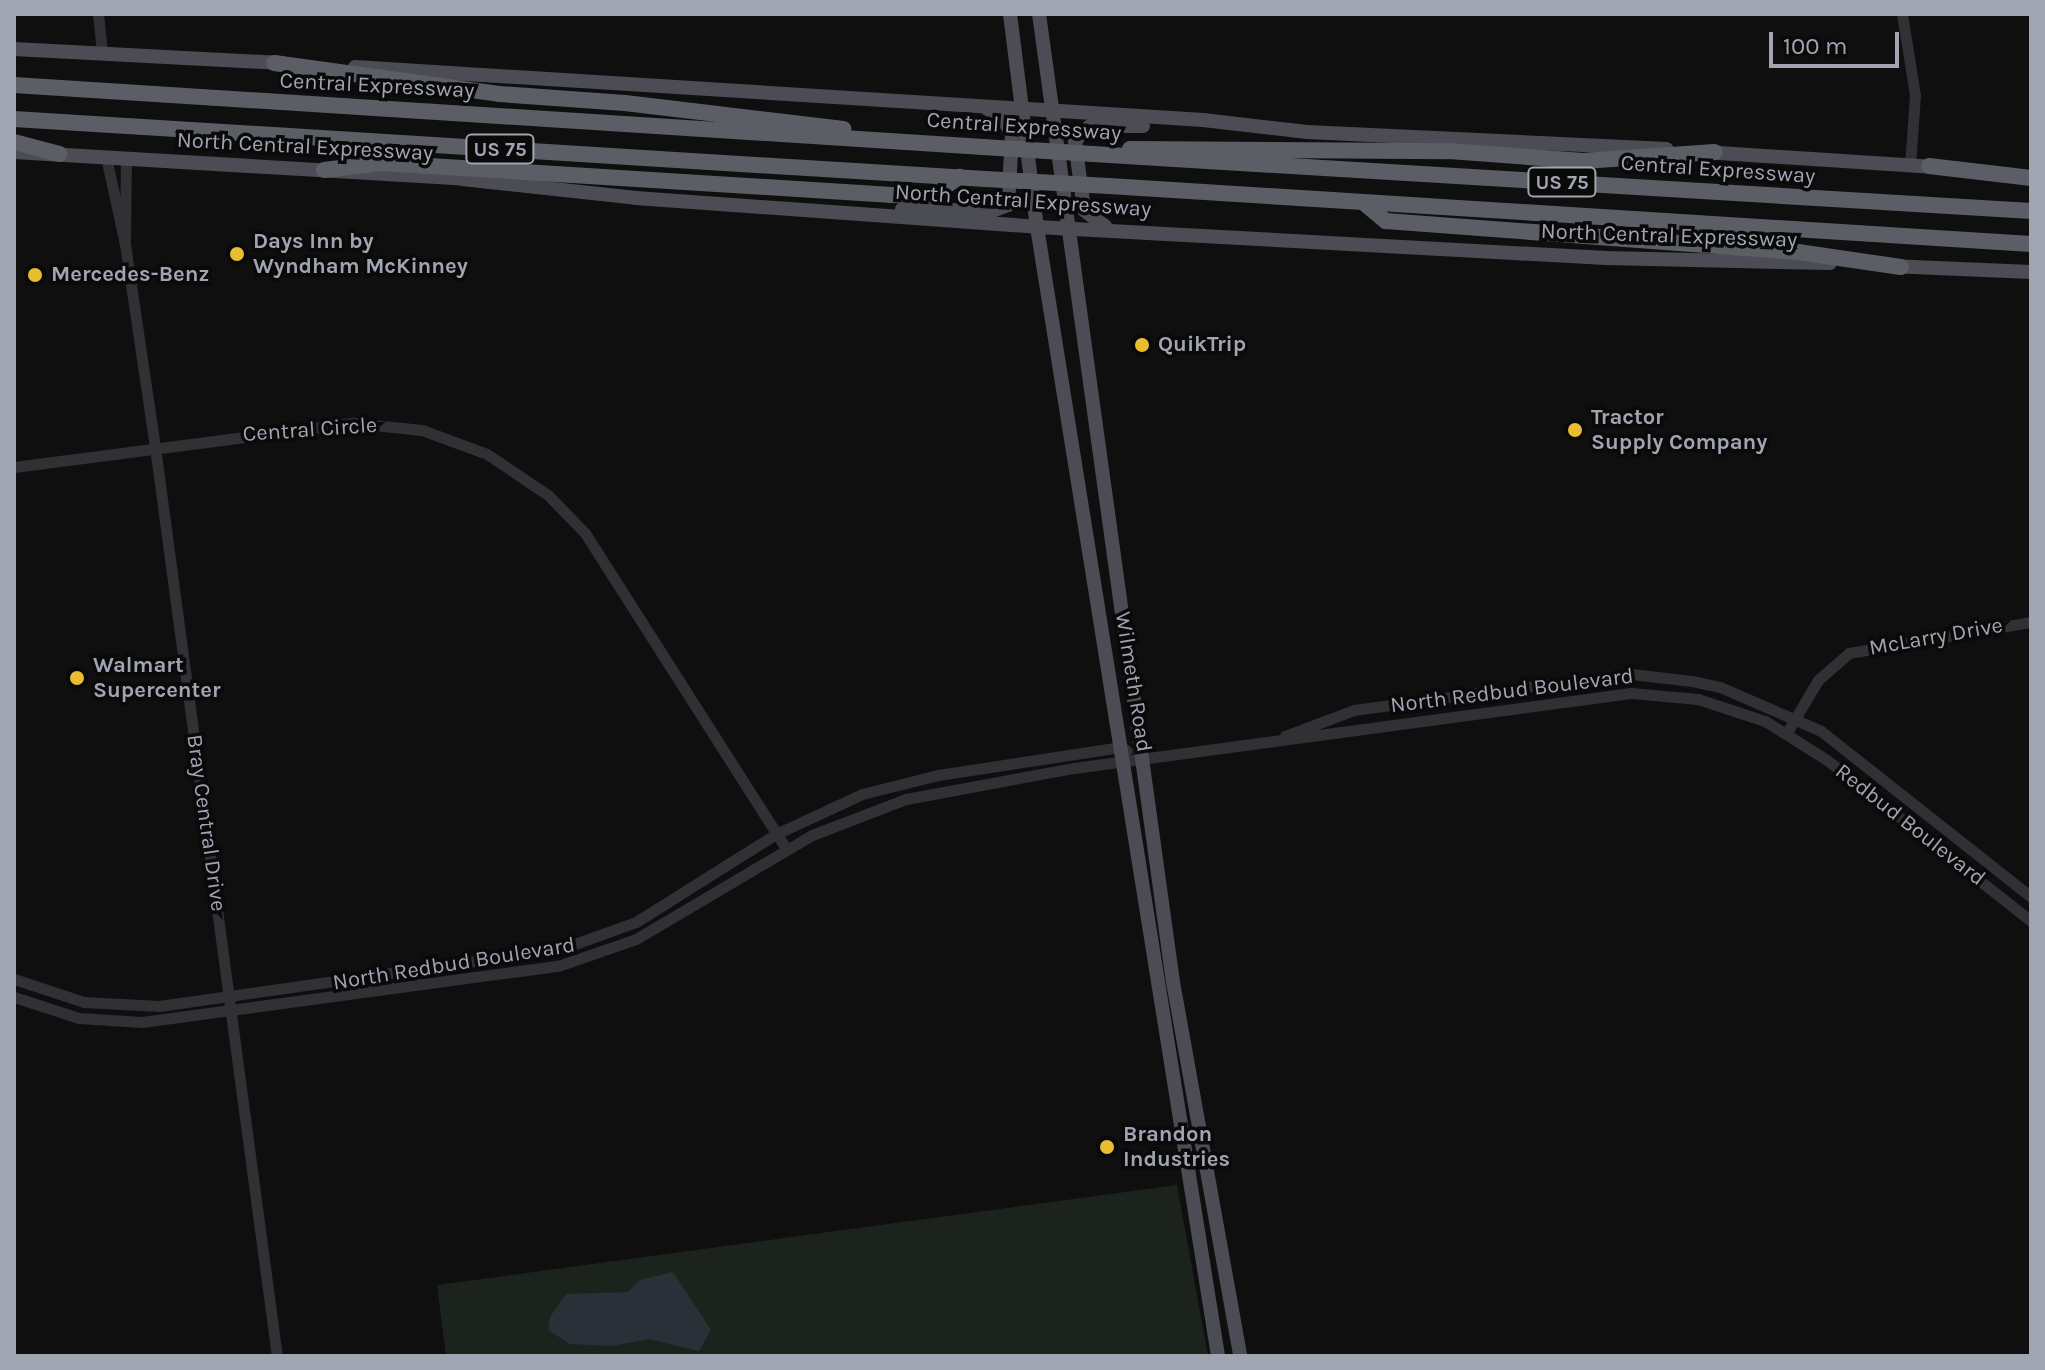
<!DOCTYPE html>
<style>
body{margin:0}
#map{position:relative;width:2045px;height:1370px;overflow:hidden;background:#0f0f10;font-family:Karla,sans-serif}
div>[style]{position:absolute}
.green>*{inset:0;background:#1c231d}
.water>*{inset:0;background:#293038}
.minor>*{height:11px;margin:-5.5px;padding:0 5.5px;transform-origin:5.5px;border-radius:5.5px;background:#303035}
.major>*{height:14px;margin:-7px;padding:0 7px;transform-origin:7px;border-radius:7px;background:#4c4d54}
.highway>*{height:16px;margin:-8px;padding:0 8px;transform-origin:8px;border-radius:8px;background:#5c5e66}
.highway-bridge>*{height:16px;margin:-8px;padding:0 8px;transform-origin:8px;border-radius:8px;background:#5c5e66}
.dots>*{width:22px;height:22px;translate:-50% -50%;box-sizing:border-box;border:4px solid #0a0a0b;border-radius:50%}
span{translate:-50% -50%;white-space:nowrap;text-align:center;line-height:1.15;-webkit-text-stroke:7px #0a0a0b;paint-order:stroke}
.shield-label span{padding:2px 6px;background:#0a0a0b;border:2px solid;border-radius:6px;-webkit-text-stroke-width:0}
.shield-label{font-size:20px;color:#a1a4b1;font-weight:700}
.street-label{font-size:22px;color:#a1a4b1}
.poi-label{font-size:22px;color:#a1a4b1;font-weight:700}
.left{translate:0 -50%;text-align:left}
.frame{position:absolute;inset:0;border:16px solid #a1a4b1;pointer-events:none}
.scale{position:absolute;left:1769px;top:32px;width:130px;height:36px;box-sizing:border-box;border:4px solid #a1a4b1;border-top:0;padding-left:10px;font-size:24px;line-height:28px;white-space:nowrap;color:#a1a4b1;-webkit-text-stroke:6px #0a0a0b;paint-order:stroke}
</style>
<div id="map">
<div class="green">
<div style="clip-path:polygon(1177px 1185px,1208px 1356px,446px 1356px,437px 1285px)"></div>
</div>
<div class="water">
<div style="clip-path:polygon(673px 1272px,711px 1330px,699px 1351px,649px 1339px,611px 1346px,570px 1344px,548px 1330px,550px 1317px,566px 1294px,628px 1292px,640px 1280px)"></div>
</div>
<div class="minor">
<div style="left:98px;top:14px;width:39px;rotate:84deg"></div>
<div style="left:1902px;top:14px;width:82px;rotate:80.9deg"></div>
<div style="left:1915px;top:95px;width:70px;rotate:94.1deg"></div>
<div style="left:106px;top:157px;width:89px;rotate:77.7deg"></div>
<div style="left:125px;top:244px;width:205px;rotate:81.6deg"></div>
<div style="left:155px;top:447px;width:917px;rotate:82.36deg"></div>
<div style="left:125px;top:239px;width:81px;rotate:-89.3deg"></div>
<div style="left:14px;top:467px;width:343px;rotate:-7.4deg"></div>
<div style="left:354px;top:423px;width:68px;rotate:5.9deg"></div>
<div style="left:422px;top:430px;width:69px;rotate:20.3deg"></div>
<div style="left:487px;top:454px;width:73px;rotate:33.9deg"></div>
<div style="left:548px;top:495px;width:53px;rotate:45.8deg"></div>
<div style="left:585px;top:533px;width:375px;rotate:57.5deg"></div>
<div style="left:1786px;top:734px;width:63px;rotate:-59.3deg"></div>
<div style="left:1818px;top:680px;width:41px;rotate:-41.1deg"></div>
<div style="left:1849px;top:653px;width:185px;rotate:-9.7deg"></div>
<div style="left:1285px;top:736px;width:74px;rotate:-20.6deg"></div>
<div style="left:1354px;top:710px;width:132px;rotate:-7.8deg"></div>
<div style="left:1485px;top:692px;width:148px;rotate:-7deg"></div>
<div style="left:1632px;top:674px;width:60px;rotate:6.7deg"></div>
<div style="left:1692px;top:681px;width:29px;rotate:12deg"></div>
<div style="left:1720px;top:687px;width:110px;rotate:23.5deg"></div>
<div style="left:1821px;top:731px;width:268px;rotate:38.3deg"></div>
<div style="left:14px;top:979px;width:74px;rotate:18.2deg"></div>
<div style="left:84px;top:1002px;width:75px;rotate:3.1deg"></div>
<div style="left:159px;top:1006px;width:406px;rotate:-8.1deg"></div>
<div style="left:561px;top:949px;width:80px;rotate:-19.8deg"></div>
<div style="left:636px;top:922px;width:165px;rotate:-32.2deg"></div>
<div style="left:776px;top:834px;width:95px;rotate:-24.9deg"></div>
<div style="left:862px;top:794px;width:78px;rotate:-14deg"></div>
<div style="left:938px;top:775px;width:185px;rotate:-8.7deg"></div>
<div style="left:1121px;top:747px;width:7px;rotate:34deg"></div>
<div style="left:14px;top:997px;width:68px;rotate:17.9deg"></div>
<div style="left:79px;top:1018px;width:63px;rotate:3.6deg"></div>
<div style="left:142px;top:1022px;width:420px;rotate:-7.7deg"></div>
<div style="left:558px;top:966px;width:83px;rotate:-19.1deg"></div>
<div style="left:636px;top:939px;width:204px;rotate:-30.6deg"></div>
<div style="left:812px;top:835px;width:101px;rotate:-21deg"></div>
<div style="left:906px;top:799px;width:171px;rotate:-10.5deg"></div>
<div style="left:1074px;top:768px;width:562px;rotate:-7.67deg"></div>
<div style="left:1631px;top:693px;width:67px;rotate:5.1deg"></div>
<div style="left:1698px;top:699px;width:71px;rotate:18.2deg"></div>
<div style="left:1765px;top:721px;width:73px;rotate:32.2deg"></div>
<div style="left:1827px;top:760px;width:260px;rotate:38.3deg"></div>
</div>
<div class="major">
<div style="left:1010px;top:14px;width:215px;rotate:82.8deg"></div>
<div style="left:1037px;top:227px;width:1143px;rotate:80.89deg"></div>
<div style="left:1039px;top:14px;width:977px;rotate:82.12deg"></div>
<div style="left:1173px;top:982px;width:380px;rotate:79.8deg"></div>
<div style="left:14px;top:49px;width:268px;rotate:3deg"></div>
<div style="left:355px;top:67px;width:850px;rotate:3.58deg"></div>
<div style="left:1203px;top:120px;width:105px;rotate:6.6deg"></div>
<div style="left:1307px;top:132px;width:360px;rotate:2.7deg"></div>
<div style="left:14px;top:152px;width:449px;rotate:3.4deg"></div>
<div style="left:462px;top:179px;width:175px;rotate:6.2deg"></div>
<div style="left:636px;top:198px;width:402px;rotate:4.1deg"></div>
<div style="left:1037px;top:227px;width:570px;rotate:3.12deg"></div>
<div style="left:1606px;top:258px;width:224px;rotate:1.3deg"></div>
<div style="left:1704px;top:152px;width:235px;rotate:3.7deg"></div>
<div style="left:902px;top:209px;width:90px;rotate:1.3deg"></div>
<div style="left:992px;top:211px;width:17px;rotate:-21deg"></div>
<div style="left:1008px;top:205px;width:70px;rotate:-86.7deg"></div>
<div style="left:1012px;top:135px;width:17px;rotate:-118deg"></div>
<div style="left:1004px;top:120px;width:23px;rotate:-146deg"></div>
<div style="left:1105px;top:226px;width:26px;rotate:-143deg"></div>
<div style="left:1084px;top:210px;width:70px;rotate:-97.4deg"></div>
<div style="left:1075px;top:141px;width:21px;rotate:-45deg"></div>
<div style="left:1090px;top:126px;width:53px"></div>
<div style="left:1890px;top:266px;width:141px;rotate:2.4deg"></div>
</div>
<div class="highway">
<div style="left:274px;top:63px;width:227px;rotate:7.8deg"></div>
<div style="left:499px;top:94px;width:126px;rotate:4.1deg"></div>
<div style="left:625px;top:103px;width:220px;rotate:6.8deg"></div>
<div style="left:14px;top:85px;width:971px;rotate:3.66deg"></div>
<div style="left:14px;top:119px;width:973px;rotate:3.54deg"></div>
<div style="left:14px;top:142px;width:47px;rotate:14.9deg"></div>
<div style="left:1130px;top:149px;width:319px;rotate:0.4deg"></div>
<div style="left:1449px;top:151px;width:134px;rotate:4.3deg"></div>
<div style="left:1583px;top:161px;width:132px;rotate:-3.9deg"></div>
<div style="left:1093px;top:154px;width:940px;rotate:3.48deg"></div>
<div style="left:1929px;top:166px;width:103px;rotate:6.7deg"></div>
<div style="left:324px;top:170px;width:58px;rotate:-6.9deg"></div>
<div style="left:382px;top:163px;width:511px;rotate:3.59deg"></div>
<div style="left:892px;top:195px;width:41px"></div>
<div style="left:933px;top:195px;width:32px;rotate:-35deg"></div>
<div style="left:1109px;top:186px;width:924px;rotate:3.6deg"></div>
<div style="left:1363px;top:202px;width:30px;rotate:40deg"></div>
<div style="left:1386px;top:221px;width:413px;rotate:4.3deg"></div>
<div style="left:1798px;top:252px;width:104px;rotate:8.3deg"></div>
</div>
<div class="highway-bridge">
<div style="left:983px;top:147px;width:110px;rotate:3.6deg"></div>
<div style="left:985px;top:179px;width:124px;rotate:3.2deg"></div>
</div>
<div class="dots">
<div style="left:237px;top:254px;background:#e8bd2f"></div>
<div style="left:35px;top:275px;background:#e8bd2f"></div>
<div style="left:1142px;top:345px;background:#e8bd2f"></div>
<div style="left:1575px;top:430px;background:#e8bd2f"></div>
<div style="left:77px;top:678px;background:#e8bd2f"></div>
<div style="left:1107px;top:1147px;background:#e8bd2f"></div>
</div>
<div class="shield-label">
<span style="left:500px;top:149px">US 75</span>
<span style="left:1562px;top:182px">US 75</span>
</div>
<div class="street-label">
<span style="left:377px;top:86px;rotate:3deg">Central Expressway</span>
<span style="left:1024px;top:127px;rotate:4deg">Central Expressway</span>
<span style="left:305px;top:147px;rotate:3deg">North Central Expressway</span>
<span style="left:1718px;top:170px;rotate:4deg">Central Expressway</span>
<span style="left:1023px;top:201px;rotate:4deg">North Central Expressway</span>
<span style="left:1669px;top:236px;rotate:2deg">North Central Expressway</span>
<span style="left:310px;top:430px;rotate:-4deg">Central Circle</span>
<span style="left:1936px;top:637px;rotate:-10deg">McLarry Drive</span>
<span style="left:1133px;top:682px;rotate:81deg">Wilmeth Road</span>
<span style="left:1512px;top:691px;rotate:-7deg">North Redbud Boulevard</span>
<span style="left:206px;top:823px;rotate:82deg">Bray Central Drive</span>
<span style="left:1910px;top:825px;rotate:38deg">Redbud Boulevard</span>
<span style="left:454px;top:964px;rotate:-9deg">North Redbud Boulevard</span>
</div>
<div class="poi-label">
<span class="left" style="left:253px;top:254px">Days Inn by<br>Wyndham McKinney</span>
<span class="left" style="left:51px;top:275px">Mercedes-Benz</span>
<span class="left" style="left:1158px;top:345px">QuikTrip</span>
<span class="left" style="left:1591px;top:430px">Tractor<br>Supply Company</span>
<span class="left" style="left:93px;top:678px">Walmart<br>Supercenter</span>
<span class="left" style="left:1123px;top:1147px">Brandon<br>Industries</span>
</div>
<div class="frame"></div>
<div class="scale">100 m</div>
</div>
